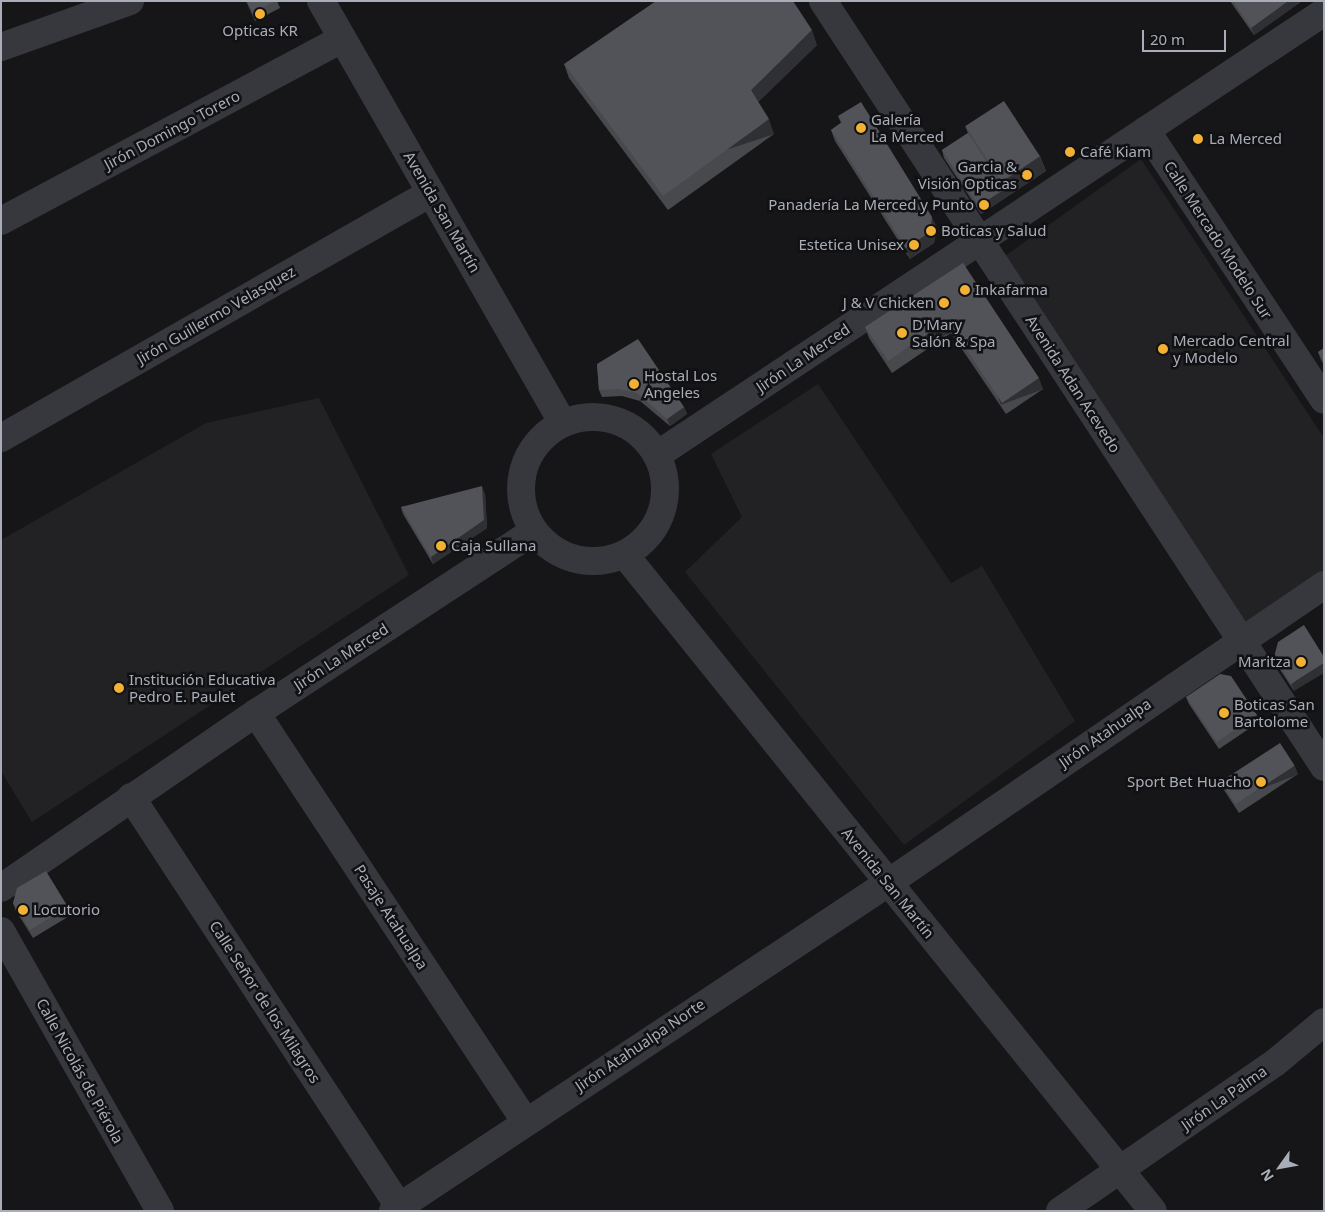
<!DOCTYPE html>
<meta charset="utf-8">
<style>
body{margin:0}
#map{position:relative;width:1325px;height:1212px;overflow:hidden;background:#161618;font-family:"Noto Sans",sans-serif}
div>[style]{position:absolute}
.built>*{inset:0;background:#222225}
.minor>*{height:28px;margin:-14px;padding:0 14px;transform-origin:14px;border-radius:14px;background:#37383d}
.minor>.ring{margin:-14px;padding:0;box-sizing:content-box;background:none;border:28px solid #37383d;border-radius:50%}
.wall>*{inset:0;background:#47494d}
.shaded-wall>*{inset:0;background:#2f3033;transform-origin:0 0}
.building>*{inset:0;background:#525359;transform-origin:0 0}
.dots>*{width:14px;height:14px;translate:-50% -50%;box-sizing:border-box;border:2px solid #111113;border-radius:50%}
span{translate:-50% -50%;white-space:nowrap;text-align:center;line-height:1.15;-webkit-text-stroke:5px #111113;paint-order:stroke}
.poi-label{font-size:15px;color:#a8adb8}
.left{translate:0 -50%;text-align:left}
.right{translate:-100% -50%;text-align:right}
.street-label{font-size:15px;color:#a8adb8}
.frame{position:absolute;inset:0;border:2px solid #a8adb8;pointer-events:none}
.north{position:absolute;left:1255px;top:1142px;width:50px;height:50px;-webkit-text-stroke:4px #111113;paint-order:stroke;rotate:238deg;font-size:14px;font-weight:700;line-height:20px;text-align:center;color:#a8adb8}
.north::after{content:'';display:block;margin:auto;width:18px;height:22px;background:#a8adb8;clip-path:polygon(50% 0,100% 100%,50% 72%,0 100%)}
.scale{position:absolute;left:1142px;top:30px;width:84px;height:22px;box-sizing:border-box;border:2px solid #a8adb8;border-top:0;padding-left:6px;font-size:15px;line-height:18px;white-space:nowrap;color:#a8adb8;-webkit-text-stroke:4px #111113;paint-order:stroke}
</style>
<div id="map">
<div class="built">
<div style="clip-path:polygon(1141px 159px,1324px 438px,1324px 573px,1244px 627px,1001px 259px)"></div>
<div style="clip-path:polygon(818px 384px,951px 583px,982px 566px,1075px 721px,904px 845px,685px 572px,742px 517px,711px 454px)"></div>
<div style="clip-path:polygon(319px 398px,409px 575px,32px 822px,1px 771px,1px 540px,206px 423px)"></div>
</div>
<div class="minor">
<div style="left:321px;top:1px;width:486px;rotate:60.2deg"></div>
<div style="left:823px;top:1px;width:915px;rotate:56.81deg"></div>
<div style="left:1px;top:47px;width:137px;rotate:-19.6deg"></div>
<div style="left:1146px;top:130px;width:323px;rotate:56.6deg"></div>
<div style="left:1px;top:221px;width:387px;rotate:-28.1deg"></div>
<div class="ring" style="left:521px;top:417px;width:116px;height:116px"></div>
<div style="left:1px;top:438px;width:495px;rotate:-29.7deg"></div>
<div style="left:657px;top:455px;width:801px;rotate:-33.59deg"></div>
<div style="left:625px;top:555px;width:842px;rotate:51.17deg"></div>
<div style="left:256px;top:713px;width:490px;rotate:56.6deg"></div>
<div style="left:131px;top:797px;width:490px;rotate:56.8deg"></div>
<div style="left:1px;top:888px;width:309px;rotate:-34.5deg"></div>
<div style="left:256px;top:713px;width:332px;rotate:-33.2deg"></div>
<div style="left:1px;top:931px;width:322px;rotate:60.4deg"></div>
<div style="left:393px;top:1211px;width:594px;rotate:-33.53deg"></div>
<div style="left:888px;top:883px;width:528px;rotate:-34.35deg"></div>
<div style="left:1060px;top:1211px;width:262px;rotate:-34.6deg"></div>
<div style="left:1276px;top:1062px;width:62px;rotate:-39.8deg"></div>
</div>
<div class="wall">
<div style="clip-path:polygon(246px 1px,277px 1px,280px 8px,255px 21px)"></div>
<div style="clip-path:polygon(1230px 1px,1302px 1px,1254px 35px)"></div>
<div style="clip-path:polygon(817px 45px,758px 102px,774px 134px,668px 210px,569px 78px,564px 64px)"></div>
<div style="clip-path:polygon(838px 116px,937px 228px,934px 243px,910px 259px,835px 141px,831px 130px,841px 123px)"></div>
<div style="clip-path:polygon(965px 126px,1040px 156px,1046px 171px,981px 214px,944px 158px,942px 150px,968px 133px)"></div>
<div style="clip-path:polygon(963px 263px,1043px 389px,1006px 414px,951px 333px,892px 373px,869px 338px,865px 327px)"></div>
<div style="clip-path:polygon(1324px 348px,1324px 365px,1321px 360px,1318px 352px)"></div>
<div style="clip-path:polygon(597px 364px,684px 407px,687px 414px,670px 426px,640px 401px,622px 396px,602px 397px,599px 390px)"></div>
<div style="clip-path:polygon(485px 494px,487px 528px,433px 564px,403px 514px,401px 507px)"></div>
<div style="clip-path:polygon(1304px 625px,1294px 691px,1277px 665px,1274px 657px)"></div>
<div style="clip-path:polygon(1186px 697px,1259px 722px,1219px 749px,1189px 704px)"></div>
<div style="clip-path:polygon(1298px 774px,1239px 813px,1224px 790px,1221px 782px)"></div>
<div style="clip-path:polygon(13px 903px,68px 907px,71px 915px,33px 938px,16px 911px)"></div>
</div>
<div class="shaded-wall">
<div style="clip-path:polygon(1288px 1px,1302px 1px,1254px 35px,1251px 28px)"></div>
<div style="clip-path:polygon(812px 30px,817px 45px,756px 104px,751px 90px)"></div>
<div style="left:769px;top:119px;width:16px;height:131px;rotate:72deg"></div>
<div style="clip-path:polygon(1040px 156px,1046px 171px,981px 214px,978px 206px,1004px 189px,1002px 182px)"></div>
<div style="clip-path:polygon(932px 217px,937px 228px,934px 243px,910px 259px,906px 248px)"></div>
<div style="left:947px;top:321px;width:13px;height:71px;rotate:72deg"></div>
<div style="left:1039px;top:378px;width:12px;height:45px;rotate:70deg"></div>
<div style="clip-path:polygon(684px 407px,687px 414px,670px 426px,667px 419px)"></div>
<div style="clip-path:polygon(482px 486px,485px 494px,487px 528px,433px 564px,431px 557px)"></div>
<div style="clip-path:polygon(1324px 663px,1324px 673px,1294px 691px,1291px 684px)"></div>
<div style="left:1257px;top:715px;width:7px;height:48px;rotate:74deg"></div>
<div style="left:1295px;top:766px;width:9px;height:71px;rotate:69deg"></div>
</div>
<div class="building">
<div style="clip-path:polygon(247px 1px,275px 1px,253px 13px)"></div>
<div style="clip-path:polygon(656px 1px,793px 1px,812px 30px,751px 90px,769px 119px,663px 196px,564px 64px)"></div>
<div style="clip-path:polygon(1233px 1px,1288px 1px,1251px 28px)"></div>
<div style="left:1004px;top:101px;width:66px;height:46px;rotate:57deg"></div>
<div style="clip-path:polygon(861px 102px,932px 217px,930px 232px,906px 248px,831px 130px,842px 122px,838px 116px)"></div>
<div style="left:968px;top:133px;width:67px;height:31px;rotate:57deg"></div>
<div style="clip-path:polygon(963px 263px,1039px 378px,1002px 403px,947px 321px,888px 361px,865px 327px)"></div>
<div style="clip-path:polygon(638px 339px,684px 407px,667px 419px,637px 393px,619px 389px,599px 390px,597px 364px)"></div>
<div style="clip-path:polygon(1324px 348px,1324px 361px,1318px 352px)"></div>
<div style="clip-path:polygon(482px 486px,484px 520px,431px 557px,401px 507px)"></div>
<div style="clip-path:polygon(1304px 625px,1324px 657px,1324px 663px,1291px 684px,1274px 657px,1278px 642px)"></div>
<div style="clip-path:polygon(1220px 674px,1231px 676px,1257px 715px,1217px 742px,1186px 697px)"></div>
<div style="left:1280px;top:743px;width:27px;height:71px;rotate:57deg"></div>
<div style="clip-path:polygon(46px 871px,68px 907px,30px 930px,13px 903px,17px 888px)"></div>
</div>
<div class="dots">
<div style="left:260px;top:14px;background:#f2b134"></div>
<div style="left:861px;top:128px;background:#f2b134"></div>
<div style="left:1198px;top:139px;background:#f2b134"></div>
<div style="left:1070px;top:152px;background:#f2b134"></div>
<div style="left:1027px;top:175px;background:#f2b134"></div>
<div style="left:984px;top:205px;background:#f2b134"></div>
<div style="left:931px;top:231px;background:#f2b134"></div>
<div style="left:914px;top:245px;background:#f2b134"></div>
<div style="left:965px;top:290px;background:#f2b134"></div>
<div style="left:944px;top:303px;background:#f2b134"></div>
<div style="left:902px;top:333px;background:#f2b134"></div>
<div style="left:1163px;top:349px;background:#f2b134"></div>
<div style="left:634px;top:384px;background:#f2b134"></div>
<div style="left:441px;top:546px;background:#f2b134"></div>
<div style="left:1301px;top:662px;background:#f2b134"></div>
<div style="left:119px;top:688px;background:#f2b134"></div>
<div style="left:1224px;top:713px;background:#f2b134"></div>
<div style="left:1261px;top:782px;background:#f2b134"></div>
<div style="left:23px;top:910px;background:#f2b134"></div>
</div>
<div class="poi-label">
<span style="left:260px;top:31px">Opticas KR</span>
<span class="left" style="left:871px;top:128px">Galería<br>La Merced</span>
<span class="left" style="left:1209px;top:139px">La Merced</span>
<span class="left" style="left:1080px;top:152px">Café Kiam</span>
<span class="right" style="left:1017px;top:175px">Garcia &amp;<br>Visión Opticas</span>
<span class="right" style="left:974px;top:205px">Panadería La Merced y Punto</span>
<span class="left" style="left:941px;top:231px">Boticas y Salud</span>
<span class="right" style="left:904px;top:245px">Estetica Unisex</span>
<span class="left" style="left:975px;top:290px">Inkafarma</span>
<span class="right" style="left:934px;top:303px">J &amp; V Chicken</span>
<span class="left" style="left:912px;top:333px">D'Mary<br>Salón &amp; Spa</span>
<span class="left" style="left:1173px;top:349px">Mercado Central<br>y Modelo</span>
<span class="left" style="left:644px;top:384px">Hostal Los<br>Angeles</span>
<span class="left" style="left:451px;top:546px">Caja Sullana</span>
<span class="right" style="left:1291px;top:662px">Maritza</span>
<span class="left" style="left:129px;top:688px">Institución Educativa<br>Pedro E. Paulet</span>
<span class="left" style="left:1234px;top:713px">Boticas San<br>Bartolome</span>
<span class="right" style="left:1251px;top:782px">Sport Bet Huacho</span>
<span class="left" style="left:33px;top:910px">Locutorio</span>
</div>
<div class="street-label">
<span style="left:172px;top:130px;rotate:-28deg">Jirón Domingo Torero</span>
<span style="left:442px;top:212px;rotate:60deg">Avenida San Martín</span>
<span style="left:1218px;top:240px;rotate:57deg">Calle Mercado Modelo Sur</span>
<span style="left:216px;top:315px;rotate:-30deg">Jirón Guillermo Velasquez</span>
<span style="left:803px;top:358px;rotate:-34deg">Jirón La Merced</span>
<span style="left:1073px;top:384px;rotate:57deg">Avenida Adan Acevedo</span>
<span style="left:341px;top:657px;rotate:-33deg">Jirón La Merced</span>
<span style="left:1105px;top:733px;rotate:-35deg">Jirón Atahualpa</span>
<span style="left:888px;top:883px;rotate:51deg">Avenida San Martín</span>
<span style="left:391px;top:917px;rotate:57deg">Pasaje Atahualpa</span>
<span style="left:265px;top:1002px;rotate:57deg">Calle Señor de los Milagros</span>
<span style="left:640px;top:1045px;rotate:-34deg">Jirón Atahualpa Norte</span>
<span style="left:80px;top:1071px;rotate:61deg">Calle Nicolás de Piérola</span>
<span style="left:1224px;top:1098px;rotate:-35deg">Jirón La Palma</span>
</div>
<div class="frame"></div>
<div class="north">N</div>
<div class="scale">20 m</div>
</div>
